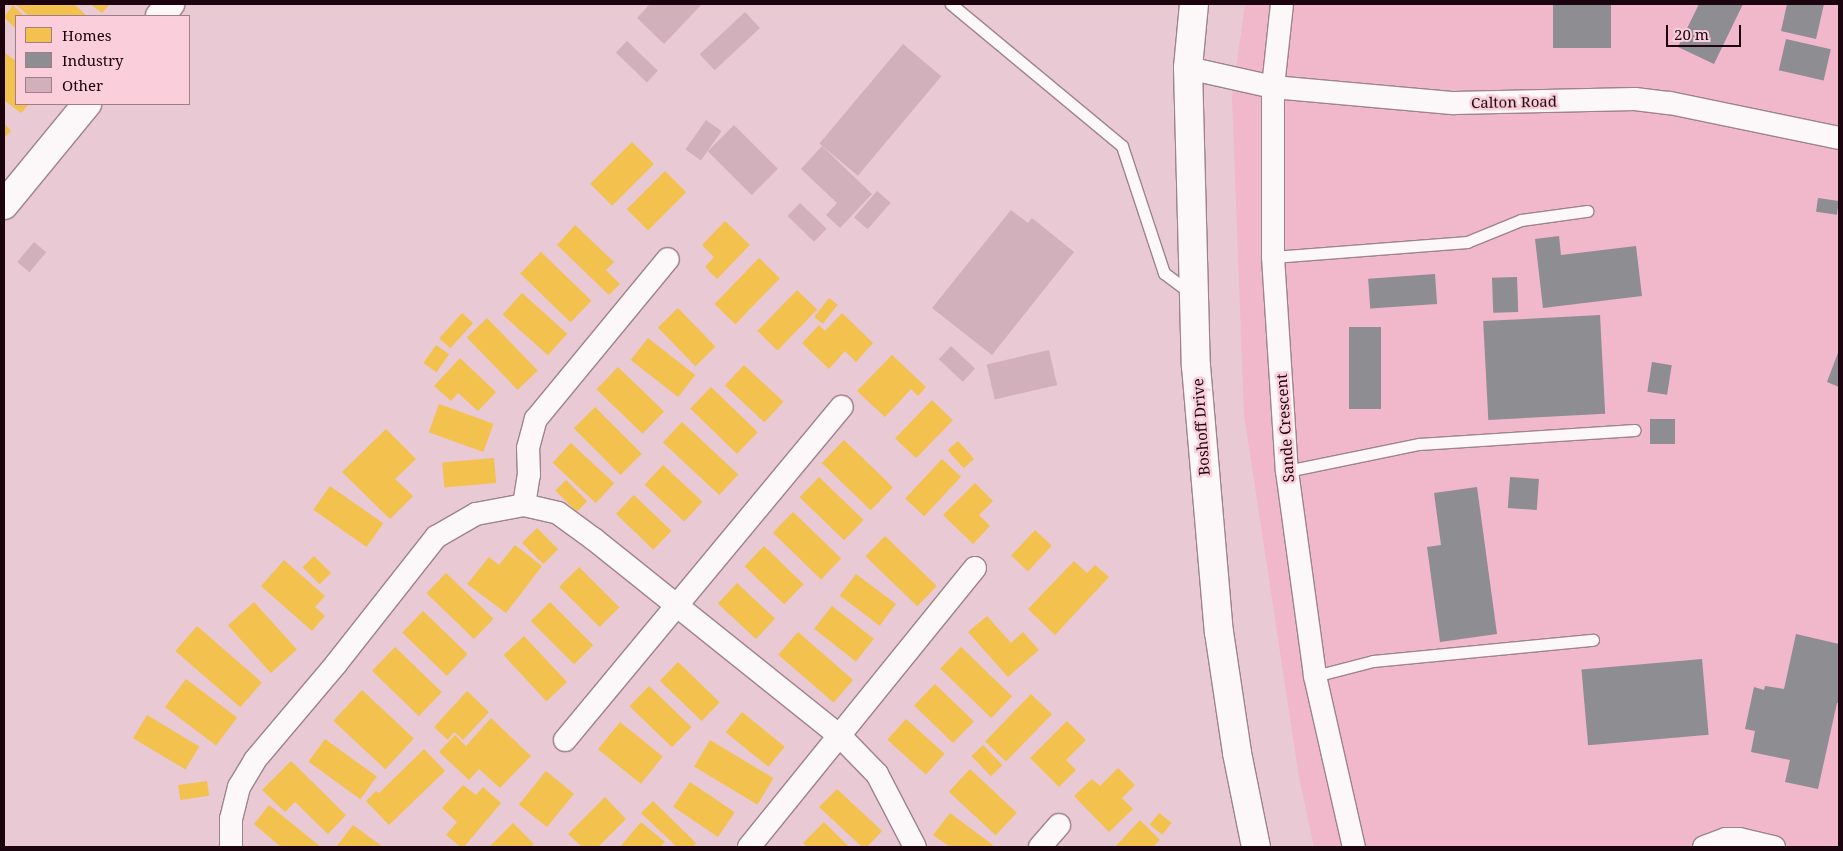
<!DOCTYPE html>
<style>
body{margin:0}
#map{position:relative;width:1843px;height:851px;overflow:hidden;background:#e9c9d3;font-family:"Noto Serif",serif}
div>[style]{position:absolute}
.built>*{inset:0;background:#f1b7ca}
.homes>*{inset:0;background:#f2c14e;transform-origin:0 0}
.industry>*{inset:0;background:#8d8d92;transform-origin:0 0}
.building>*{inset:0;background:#d1afbb;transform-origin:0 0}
.roads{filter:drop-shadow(1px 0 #9d838c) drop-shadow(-1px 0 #9d838c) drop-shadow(0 1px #9d838c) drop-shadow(0 -1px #9d838c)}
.lane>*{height:11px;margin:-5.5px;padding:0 5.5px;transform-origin:5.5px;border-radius:5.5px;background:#fcf7f8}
.street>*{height:22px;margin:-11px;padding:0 11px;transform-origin:11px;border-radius:11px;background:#fcf7f8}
.secondary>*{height:28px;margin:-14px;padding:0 14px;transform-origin:14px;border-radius:14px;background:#fcf7f8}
span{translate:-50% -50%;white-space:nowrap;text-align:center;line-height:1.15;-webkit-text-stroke:5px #facedb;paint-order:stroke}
.street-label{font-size:15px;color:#1b040d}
.frame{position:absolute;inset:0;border:5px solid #1b040d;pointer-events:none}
.legend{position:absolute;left:15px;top:15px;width:175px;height:90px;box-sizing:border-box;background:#facedb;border:1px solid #a17d89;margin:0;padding:6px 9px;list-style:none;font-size:15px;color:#1b040d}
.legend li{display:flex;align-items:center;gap:10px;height:25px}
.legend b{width:25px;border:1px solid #a17d89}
.scale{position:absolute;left:1666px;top:25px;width:75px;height:22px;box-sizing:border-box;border:2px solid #1b040d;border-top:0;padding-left:6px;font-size:15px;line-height:18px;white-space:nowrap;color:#1b040d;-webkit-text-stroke:4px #facedb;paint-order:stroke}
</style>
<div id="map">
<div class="built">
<div style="clip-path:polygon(1245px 4px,1839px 4px,1839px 847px,1314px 847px,1299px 777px,1244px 414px,1232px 98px)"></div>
</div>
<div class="homes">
<div style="clip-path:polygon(15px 4px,74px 4px,87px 16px,29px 16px)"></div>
<div style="clip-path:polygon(90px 4px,110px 4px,102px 13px)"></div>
<div style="clip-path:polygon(13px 5px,24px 16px,16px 16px,16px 29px,4px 17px)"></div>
<div style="clip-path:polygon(4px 52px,16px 61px,16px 104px,29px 104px,21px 113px,4px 100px)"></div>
<div style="clip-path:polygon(4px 123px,11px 131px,4px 138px)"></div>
<div style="left:632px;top:142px;width:31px;height:59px;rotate:45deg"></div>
<div style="left:665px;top:171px;width:30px;height:54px;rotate:45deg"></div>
<div style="clip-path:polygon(725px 221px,750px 245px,717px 279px,705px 267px,714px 257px,702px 245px)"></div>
<div style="clip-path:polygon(575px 225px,614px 262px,606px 270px,620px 284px,609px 295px,557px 245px)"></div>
<div style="left:541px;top:252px;width:70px;height:30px;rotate:44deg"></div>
<div style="left:759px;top:258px;width:29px;height:64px;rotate:44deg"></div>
<div style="left:797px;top:290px;width:28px;height:57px;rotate:44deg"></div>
<div style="left:522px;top:293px;width:61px;height:29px;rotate:42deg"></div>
<div style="left:829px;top:298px;width:11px;height:24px;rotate:38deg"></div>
<div style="left:678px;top:308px;width:54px;height:28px;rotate:46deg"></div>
<div style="left:462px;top:313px;width:15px;height:34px;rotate:42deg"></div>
<div style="clip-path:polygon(842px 313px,873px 343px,856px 362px,845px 351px,829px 369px,802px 343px,819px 325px,825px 331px)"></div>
<div style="left:487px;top:318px;width:73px;height:28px;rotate:46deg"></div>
<div style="left:648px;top:338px;width:60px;height:28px;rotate:38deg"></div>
<div style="left:436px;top:345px;width:16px;height:22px;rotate:35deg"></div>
<div style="clip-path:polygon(892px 355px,926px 387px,918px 396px,911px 389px,885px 417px,857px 391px)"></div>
<div style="clip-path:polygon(460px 358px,496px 392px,478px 411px,458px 393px,451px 401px,434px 386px)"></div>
<div style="left:744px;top:365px;width:54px;height:28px;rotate:43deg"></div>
<div style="left:618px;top:367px;width:64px;height:31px;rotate:44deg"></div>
<div style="left:711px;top:387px;width:65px;height:30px;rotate:44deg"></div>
<div style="left:932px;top:400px;width:29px;height:53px;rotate:44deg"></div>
<div style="left:439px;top:404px;width:58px;height:30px;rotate:20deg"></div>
<div style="left:595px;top:407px;width:66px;height:30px;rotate:45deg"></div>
<div style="left:682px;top:422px;width:77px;height:28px;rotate:43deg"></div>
<div style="clip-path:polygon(386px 429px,416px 459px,395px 479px,413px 496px,390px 519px,342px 472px)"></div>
<div style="left:844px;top:440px;width:68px;height:32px;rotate:44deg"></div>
<div style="left:958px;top:441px;width:24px;height:14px;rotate:48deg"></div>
<div style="left:571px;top:443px;width:59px;height:27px;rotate:43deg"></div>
<div style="left:494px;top:458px;width:25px;height:52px;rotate:85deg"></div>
<div style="left:942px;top:459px;width:26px;height:54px;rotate:43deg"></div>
<div style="left:663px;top:465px;width:54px;height:27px;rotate:43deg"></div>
<div style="left:819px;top:477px;width:62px;height:28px;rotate:44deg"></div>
<div style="left:566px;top:480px;width:30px;height:15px;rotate:45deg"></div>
<div style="clip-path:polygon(975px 483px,993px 501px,979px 515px,990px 526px,973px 544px,943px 515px)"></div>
<div style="left:330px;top:486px;width:65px;height:29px;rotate:35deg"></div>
<div style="left:634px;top:495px;width:52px;height:26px;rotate:44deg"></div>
<div style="left:793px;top:512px;width:67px;height:29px;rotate:44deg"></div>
<div style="left:537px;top:528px;width:30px;height:21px;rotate:45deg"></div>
<div style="left:1035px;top:530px;width:23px;height:35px;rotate:43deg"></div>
<div style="left:885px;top:536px;width:72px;height:28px;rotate:44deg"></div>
<div style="clip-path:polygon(515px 545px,542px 566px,506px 613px,467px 584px,489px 557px,499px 565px)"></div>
<div style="left:764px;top:546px;width:55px;height:28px;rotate:44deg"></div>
<div style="left:314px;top:556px;width:24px;height:16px;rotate:45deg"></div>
<div style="clip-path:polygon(284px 560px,325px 596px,315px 607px,325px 616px,312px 631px,261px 586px)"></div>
<div style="clip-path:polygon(1074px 561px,1087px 573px,1095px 565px,1109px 577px,1055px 635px,1028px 609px)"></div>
<div style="left:579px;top:567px;width:57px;height:28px;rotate:45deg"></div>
<div style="left:446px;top:573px;width:66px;height:28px;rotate:44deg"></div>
<div style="left:856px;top:574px;width:50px;height:27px;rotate:37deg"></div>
<div style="left:737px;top:583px;width:52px;height:28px;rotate:43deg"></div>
<div style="left:254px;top:602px;width:64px;height:35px;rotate:48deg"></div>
<div style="left:550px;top:602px;width:61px;height:27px;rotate:45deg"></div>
<div style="left:832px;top:606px;width:53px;height:29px;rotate:38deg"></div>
<div style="left:423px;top:611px;width:62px;height:30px;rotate:44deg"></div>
<div style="clip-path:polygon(987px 616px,1011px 643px,1023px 632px,1039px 650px,1008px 677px,968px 632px)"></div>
<div style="left:197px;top:626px;width:86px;height:33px;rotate:41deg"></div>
<div style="left:798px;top:632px;width:73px;height:30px;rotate:41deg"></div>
<div style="left:524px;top:636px;width:63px;height:28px;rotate:47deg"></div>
<div style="left:395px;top:647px;width:65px;height:33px;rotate:44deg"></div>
<div style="left:961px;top:647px;width:71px;height:30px;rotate:44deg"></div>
<div style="left:678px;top:662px;width:58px;height:26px;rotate:44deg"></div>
<div style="left:186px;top:679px;width:64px;height:35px;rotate:37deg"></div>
<div style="left:935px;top:684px;width:54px;height:30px;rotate:44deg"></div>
<div style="left:649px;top:686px;width:59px;height:28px;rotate:44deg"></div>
<div style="left:362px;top:690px;width:71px;height:42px;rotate:43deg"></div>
<div style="clip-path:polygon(467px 691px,489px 712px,463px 740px,454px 732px,448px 740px,434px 727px)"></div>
<div style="left:1031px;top:694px;width:29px;height:66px;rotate:44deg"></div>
<div style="left:742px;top:712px;width:55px;height:26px;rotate:39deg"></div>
<div style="left:147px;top:715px;width:61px;height:27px;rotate:31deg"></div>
<div style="clip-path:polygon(491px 718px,531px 756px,500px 788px,479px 769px,469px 780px,439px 752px,455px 735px,466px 746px)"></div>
<div style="left:906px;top:719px;width:52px;height:28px;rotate:42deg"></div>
<div style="clip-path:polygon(1067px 721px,1086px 740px,1066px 760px,1076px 770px,1059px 787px,1030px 758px)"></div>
<div style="left:620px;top:722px;width:55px;height:35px;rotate:39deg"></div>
<div style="left:325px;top:739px;width:64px;height:28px;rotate:36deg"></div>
<div style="left:710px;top:740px;width:74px;height:31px;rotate:31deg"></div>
<div style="left:983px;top:745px;width:28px;height:16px;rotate:46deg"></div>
<div style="clip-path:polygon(424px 749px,445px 771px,389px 825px,366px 801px,376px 791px,379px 793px)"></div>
<div style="clip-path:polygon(291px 761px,346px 815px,328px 834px,295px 802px,285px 812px,262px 790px)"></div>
<div style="clip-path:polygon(1118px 768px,1135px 785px,1122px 798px,1133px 809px,1109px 832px,1074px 796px,1092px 779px,1100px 786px)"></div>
<div style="left:970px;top:769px;width:64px;height:31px;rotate:43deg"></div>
<div style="left:546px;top:771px;width:36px;height:43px;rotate:39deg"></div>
<div style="left:207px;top:781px;width:15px;height:29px;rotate:82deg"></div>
<div style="left:690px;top:782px;width:54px;height:30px;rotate:34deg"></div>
<div style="clip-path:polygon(463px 785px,476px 795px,483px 787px,501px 803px,464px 847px,461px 847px,446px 835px,457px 822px,442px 808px)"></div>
<div style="clip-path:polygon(837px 789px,882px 831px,867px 847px,862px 847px,819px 807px)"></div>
<div style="clip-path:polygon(605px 797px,626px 819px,598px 847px,582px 847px,568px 834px)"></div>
<div style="clip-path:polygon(653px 801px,696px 843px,693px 847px,677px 847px,641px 813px)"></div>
<div style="clip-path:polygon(269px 805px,321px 847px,281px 847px,254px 824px)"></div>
<div style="clip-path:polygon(950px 813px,993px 845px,991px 847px,950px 847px,933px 835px)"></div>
<div style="left:1159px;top:813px;width:16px;height:15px;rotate:38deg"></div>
<div style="clip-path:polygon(1140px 820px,1160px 840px,1153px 847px,1115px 847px)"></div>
<div style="clip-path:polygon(641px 822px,665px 842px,660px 847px,620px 847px)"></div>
<div style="clip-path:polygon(824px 822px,849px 847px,807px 847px,803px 843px)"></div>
<div style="clip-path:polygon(513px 823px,534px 844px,531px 847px,489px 847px)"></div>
<div style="clip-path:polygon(353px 825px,383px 847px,336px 847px)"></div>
</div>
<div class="industry">
<div style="left:1553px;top:4px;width:58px;height:44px"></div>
<div style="clip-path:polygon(1699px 4px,1743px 4px,1714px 64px,1678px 47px)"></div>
<div style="clip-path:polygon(1787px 4px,1824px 4px,1816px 39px,1781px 31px)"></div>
<div style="left:1786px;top:39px;width:46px;height:32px;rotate:13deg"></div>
<div style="left:1818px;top:198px;width:21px;height:14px;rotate:8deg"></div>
<div style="clip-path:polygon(1559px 236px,1561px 255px,1636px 246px,1642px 296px,1543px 308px,1535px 239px)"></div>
<div style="left:1435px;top:274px;width:30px;height:67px;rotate:86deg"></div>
<div style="left:1517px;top:277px;width:35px;height:25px;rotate:88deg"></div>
<div style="left:1600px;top:315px;width:99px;height:117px;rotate:87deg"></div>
<div style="left:1349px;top:327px;width:32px;height:82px"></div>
<div style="clip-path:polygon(1839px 350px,1839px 387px,1827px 382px)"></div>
<div style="left:1652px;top:362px;width:20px;height:30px;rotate:9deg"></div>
<div style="left:1675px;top:419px;width:25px;height:25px;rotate:90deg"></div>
<div style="left:1510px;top:477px;width:29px;height:31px;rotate:4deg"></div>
<div style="clip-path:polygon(1477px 487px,1497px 634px,1440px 642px,1427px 547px,1441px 545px,1434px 493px)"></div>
<div style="clip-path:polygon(1796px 634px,1839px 644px,1839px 703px,1837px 703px,1818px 789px,1785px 782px,1790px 760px,1751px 752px,1755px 731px,1745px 729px,1754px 687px,1764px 690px,1765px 686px,1784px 689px)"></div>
<div style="left:1702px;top:659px;width:76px;height:121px;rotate:85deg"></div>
</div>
<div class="building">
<div style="clip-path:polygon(650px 4px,702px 4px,664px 44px,637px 18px)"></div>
<div style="left:745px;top:12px;width:22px;height:62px;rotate:47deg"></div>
<div style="left:627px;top:41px;width:43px;height:16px;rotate:44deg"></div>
<div style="left:903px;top:44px;width:50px;height:130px;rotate:40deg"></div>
<div style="left:706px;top:120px;width:19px;height:36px;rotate:35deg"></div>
<div style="left:734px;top:125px;width:62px;height:37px;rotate:45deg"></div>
<div style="clip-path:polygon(822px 146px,872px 194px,840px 228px,826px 215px,837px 203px,801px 169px)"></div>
<div style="left:877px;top:191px;width:18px;height:35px;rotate:41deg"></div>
<div style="left:800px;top:203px;width:37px;height:18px;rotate:44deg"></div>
<div style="clip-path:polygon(1011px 210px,1028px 223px,1032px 218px,1074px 252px,992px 355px,932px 308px)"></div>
<div style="left:34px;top:242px;width:16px;height:26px;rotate:40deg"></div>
<div style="left:951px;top:346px;width:33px;height:18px;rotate:43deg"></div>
<div style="left:1049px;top:350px;width:36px;height:64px;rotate:77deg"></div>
</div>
<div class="roads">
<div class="lane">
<div style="left:951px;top:4px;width:222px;rotate:39.7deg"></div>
<div style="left:1122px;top:146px;width:134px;rotate:71.7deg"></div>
<div style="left:1164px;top:273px;width:35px;rotate:37deg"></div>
<div style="left:1273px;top:257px;width:195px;rotate:-4.4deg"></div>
<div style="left:1467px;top:242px;width:58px;rotate:-22.2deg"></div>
<div style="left:1521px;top:220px;width:67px;rotate:-7.8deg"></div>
<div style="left:1287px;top:471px;width:135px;rotate:-11.6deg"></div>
<div style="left:1419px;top:444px;width:216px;rotate:-3.7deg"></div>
<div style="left:1315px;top:676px;width:60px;rotate:-14.5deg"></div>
<div style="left:1373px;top:661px;width:221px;rotate:-5.5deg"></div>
</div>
<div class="street">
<div style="left:1282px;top:4px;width:83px;rotate:96.2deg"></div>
<div style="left:1273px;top:87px;width:170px;rotate:90deg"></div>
<div style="left:1273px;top:257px;width:214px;rotate:86.3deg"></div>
<div style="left:1287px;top:471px;width:207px;rotate:82.2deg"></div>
<div style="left:1315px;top:676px;width:175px;rotate:77.2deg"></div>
<div style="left:1188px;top:68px;width:87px;rotate:12.6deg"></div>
<div style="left:1273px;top:87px;width:182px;rotate:5.1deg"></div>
<div style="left:1454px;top:103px;width:181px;rotate:-1.3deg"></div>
<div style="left:1635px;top:99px;width:35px;rotate:7deg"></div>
<div style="left:1670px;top:103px;width:173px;rotate:11.7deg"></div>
<div style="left:524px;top:505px;width:30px;rotate:-81deg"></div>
<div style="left:529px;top:475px;width:27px;rotate:-92deg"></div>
<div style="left:528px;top:448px;width:30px;rotate:-75deg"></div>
<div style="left:536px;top:419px;width:207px;rotate:-50.5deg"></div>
<div style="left:565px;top:740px;width:433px;rotate:-50.3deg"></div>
<div style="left:231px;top:847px;width:28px;rotate:-90deg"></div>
<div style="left:231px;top:819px;width:33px;rotate:-76deg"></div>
<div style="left:239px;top:787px;width:31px;rotate:-59deg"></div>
<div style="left:255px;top:760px;width:126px;rotate:-49.8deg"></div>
<div style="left:336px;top:664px;width:162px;rotate:-51.8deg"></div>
<div style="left:436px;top:537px;width:46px;rotate:-29.9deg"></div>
<div style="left:476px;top:514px;width:49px;rotate:-10.6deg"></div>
<div style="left:524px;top:505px;width:35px;rotate:13deg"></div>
<div style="left:558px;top:513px;width:46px;rotate:36.1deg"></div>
<div style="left:595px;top:540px;width:314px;rotate:38.7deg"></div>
<div style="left:840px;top:736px;width:53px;rotate:45.8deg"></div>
<div style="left:877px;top:774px;width:82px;rotate:62.5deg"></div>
<div style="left:749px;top:847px;width:359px;rotate:-51deg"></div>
<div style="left:1040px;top:847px;width:29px;rotate:-49deg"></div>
<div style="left:1704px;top:847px;width:23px;rotate:-20deg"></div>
<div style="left:1726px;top:839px;width:13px"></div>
<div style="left:1739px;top:839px;width:36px;rotate:13deg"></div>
</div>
<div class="secondary">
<div style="left:1194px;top:4px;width:64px;rotate:95.4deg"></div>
<div style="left:1188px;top:68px;width:298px;rotate:88.5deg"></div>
<div style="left:1196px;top:366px;width:267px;rotate:85.1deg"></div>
<div style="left:1219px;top:632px;width:122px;rotate:81.5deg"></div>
<div style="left:1237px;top:753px;width:96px;rotate:78.6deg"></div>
<div style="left:160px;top:16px;width:16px;rotate:-50deg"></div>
<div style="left:4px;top:205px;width:131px;rotate:-50.6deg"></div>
</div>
</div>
<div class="street-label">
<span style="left:1514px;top:102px;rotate:-1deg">Calton Road</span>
<span style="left:1201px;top:427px;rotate:-94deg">Boshoff Drive</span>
<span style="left:1285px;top:428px;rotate:-94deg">Sande Crescent</span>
</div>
<div class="frame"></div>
<ul class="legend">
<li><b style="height:14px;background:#f2c14e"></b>Homes</li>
<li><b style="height:14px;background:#8d8d92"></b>Industry</li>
<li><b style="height:14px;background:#d1afbb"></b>Other</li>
</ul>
<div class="scale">20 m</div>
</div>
